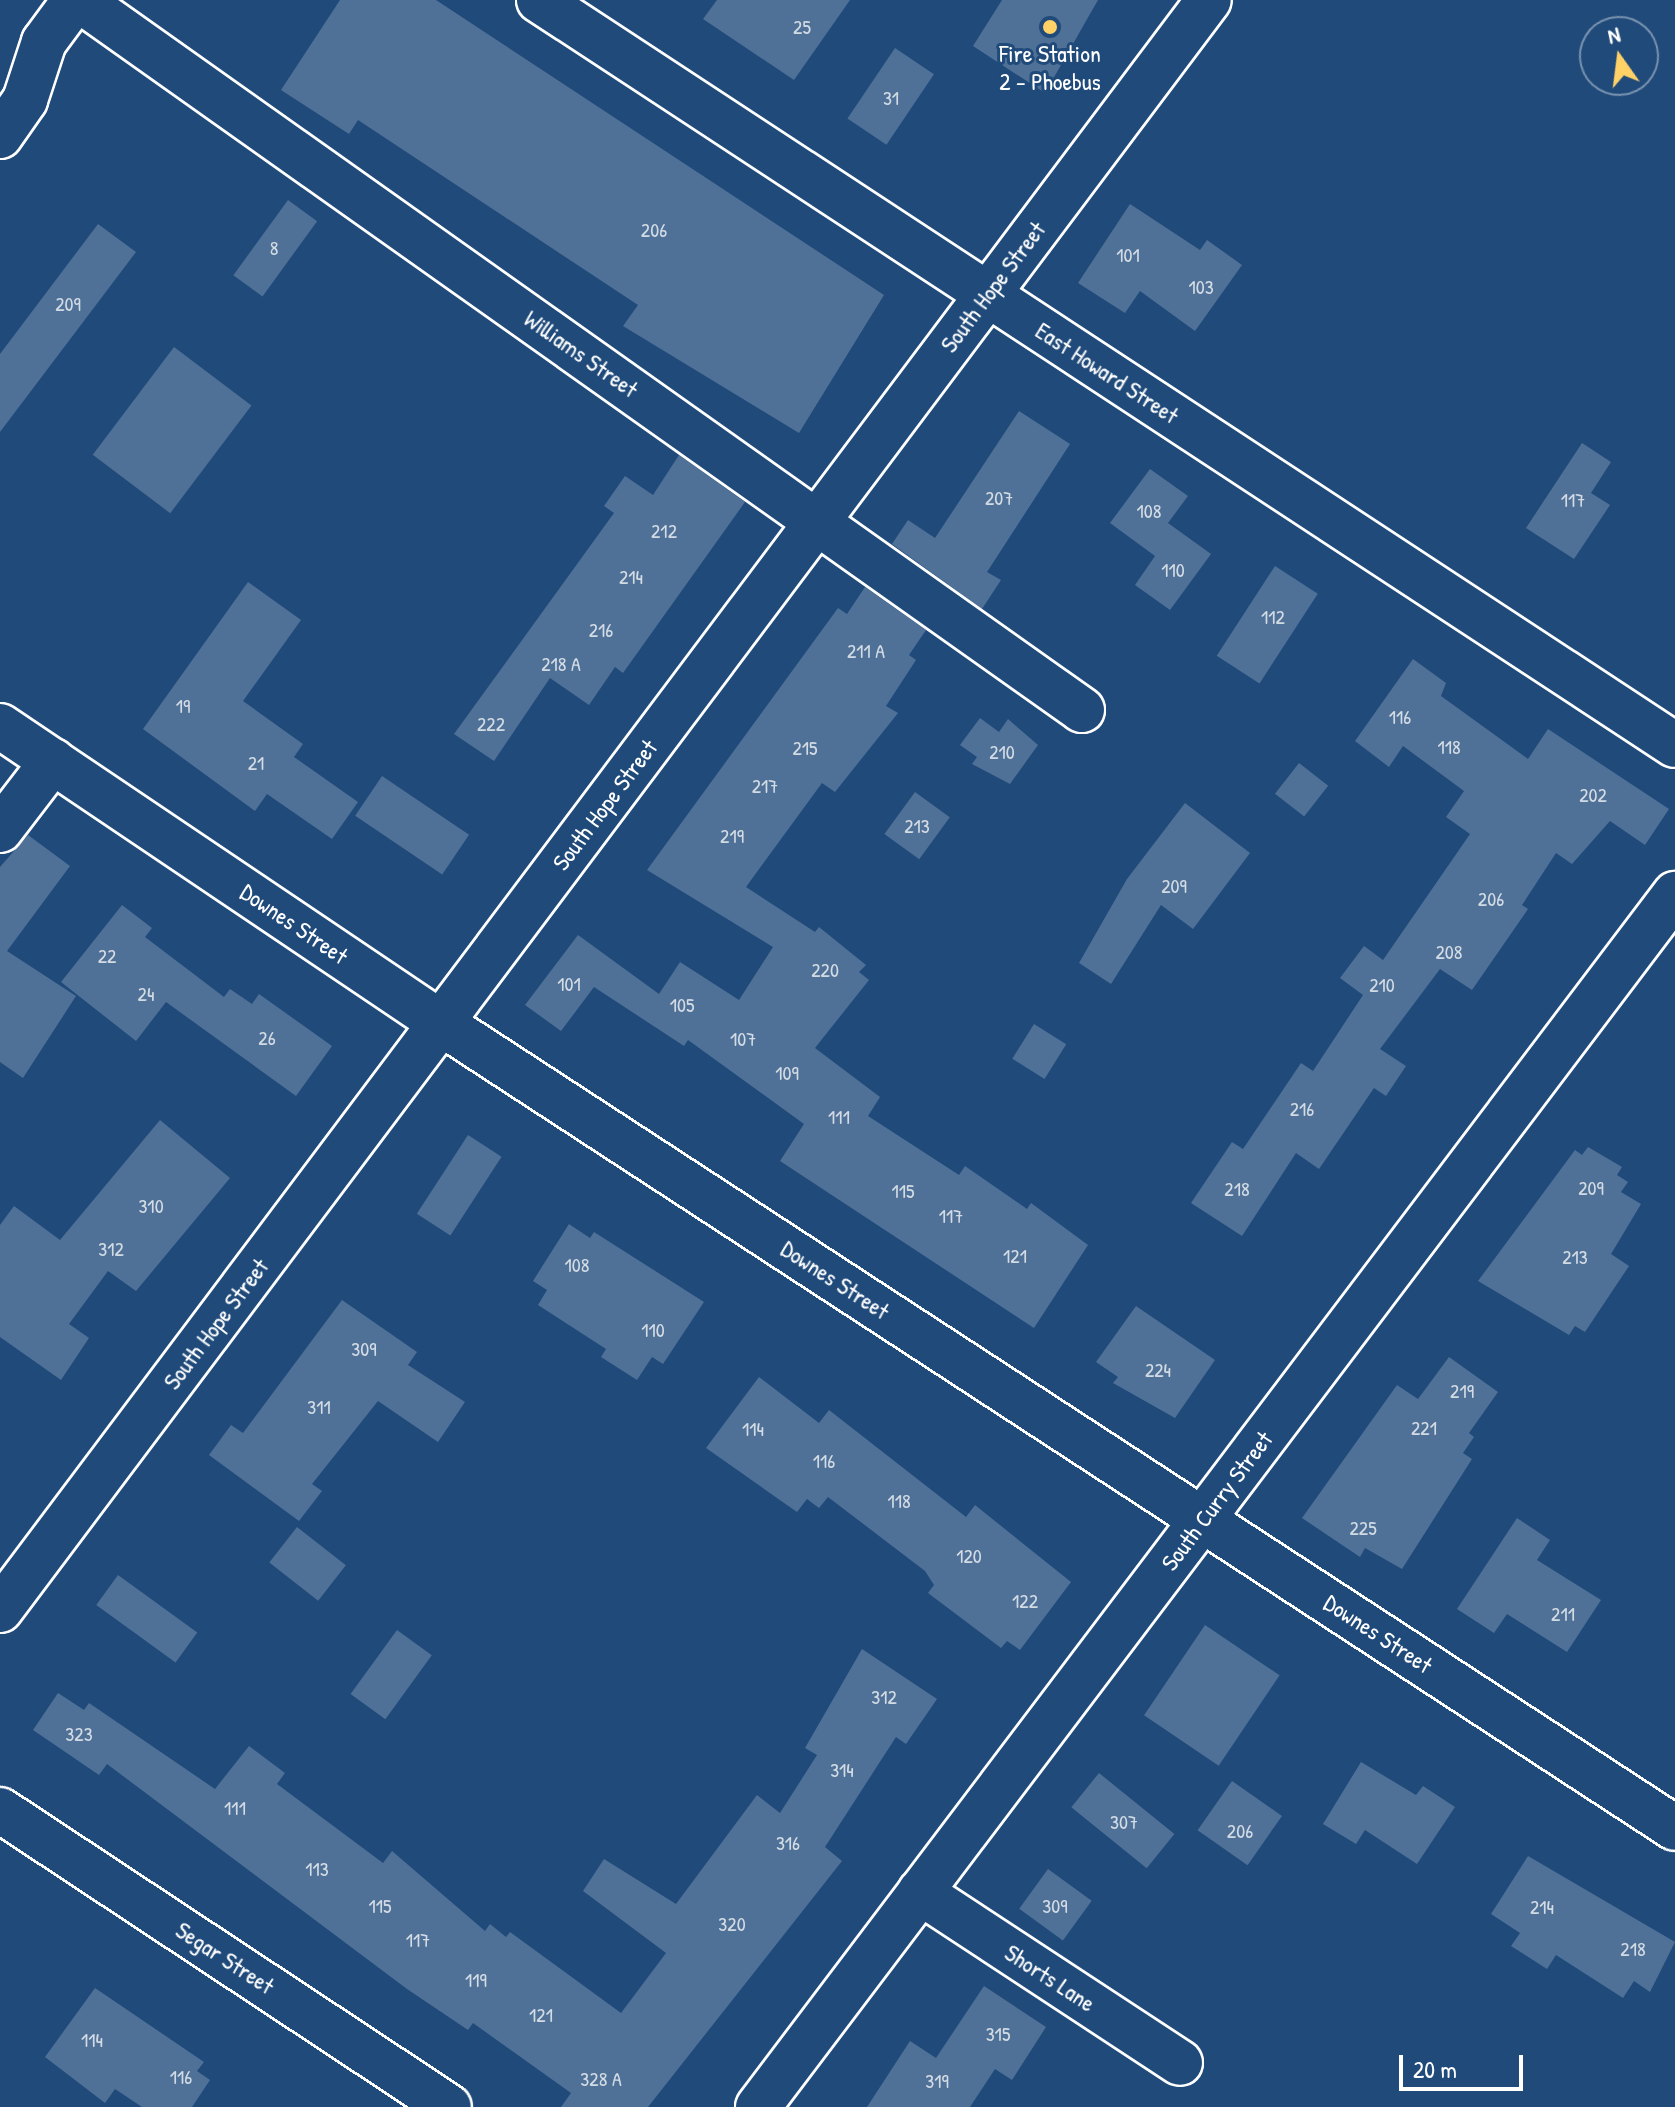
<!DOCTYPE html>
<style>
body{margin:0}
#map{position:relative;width:1675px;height:2107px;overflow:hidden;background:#1f4a7a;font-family:"Patrick Hand",sans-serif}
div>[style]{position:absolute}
.building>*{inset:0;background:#507197;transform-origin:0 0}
.roads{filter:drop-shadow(2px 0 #fff) drop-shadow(-2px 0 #fff) drop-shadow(0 2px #fff) drop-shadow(0 -2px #fff)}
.minor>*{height:44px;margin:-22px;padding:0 22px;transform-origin:22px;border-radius:22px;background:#1f4a7a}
.major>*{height:44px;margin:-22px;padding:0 22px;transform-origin:22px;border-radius:22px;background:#1f4a7a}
.dots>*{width:22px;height:22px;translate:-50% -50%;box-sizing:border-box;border:4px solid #1f4a7a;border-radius:50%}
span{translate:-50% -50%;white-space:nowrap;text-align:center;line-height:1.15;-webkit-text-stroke:6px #1f4a7a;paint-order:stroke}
.number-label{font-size:20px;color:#d3dce5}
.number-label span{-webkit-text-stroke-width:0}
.poi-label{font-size:24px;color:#fff}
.street-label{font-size:24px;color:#fff}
.north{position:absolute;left:1579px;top:16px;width:80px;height:80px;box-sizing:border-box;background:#1f4a7a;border:2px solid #7992af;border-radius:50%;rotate:346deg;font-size:22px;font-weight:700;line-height:32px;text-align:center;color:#fff}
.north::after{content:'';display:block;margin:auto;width:28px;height:36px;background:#ffd166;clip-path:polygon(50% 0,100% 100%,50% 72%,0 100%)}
.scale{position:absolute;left:1399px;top:2055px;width:124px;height:36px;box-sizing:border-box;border:4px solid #fff;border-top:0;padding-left:10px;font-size:24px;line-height:28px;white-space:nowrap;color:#fff;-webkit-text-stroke:6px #1f4a7a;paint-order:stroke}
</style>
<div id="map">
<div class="building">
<div style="clip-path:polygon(340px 0,436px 0,884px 295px,799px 433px,623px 326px,638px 305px,358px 120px,349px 134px,281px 90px)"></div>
<div style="clip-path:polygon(717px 0,850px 0,794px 80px,703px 19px)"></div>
<div style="clip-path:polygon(1002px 0,1098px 0,1045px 93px,973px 46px)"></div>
<div style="left:895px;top:48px;width:47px;height:85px;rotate:34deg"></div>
<div style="left:288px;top:200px;width:36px;height:93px;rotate:36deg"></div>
<div style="clip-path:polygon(1130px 204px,1200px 250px,1207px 240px,1242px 265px,1195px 331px,1140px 291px,1125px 313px,1078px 283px)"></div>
<div style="clip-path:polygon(98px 224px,136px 252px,0 432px,0 354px)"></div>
<div style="left:174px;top:347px;width:97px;height:135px;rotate:37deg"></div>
<div style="clip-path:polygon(1019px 411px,1070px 444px,987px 572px,1001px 580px,982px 609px,892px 544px,908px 520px,935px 538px)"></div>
<div style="clip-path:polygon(1582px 443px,1611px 462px,1591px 493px,1610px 505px,1574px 559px,1526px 528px)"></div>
<div style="clip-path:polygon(679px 455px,745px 502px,623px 673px,615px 667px,589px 705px,550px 678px,494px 761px,454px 734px,614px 513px,604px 506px,625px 476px,653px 495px)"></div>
<div style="clip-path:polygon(1150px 469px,1188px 496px,1168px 523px,1211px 554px,1170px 610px,1135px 585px,1155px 556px,1110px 523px)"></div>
<div style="left:1275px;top:566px;width:51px;height:107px;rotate:33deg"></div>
<div style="clip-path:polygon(248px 582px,301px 620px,243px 701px,303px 744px,294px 757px,358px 802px,332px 839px,267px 794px,255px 811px,143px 729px)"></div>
<div style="clip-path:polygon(865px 587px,926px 630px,909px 655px,916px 660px,886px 706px,898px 713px,835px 792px,822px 783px,746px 887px,815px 932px,819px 927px,866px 965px,859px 972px,869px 980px,815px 1048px,880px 1097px,868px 1116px,959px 1175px,965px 1166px,1027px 1209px,1031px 1203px,1088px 1245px,1034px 1328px,780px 1161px,804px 1124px,688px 1040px,684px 1046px,594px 987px,561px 1031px,525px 1005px,578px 935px,659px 994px,680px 962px,739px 1000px,773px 947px,647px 870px,838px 608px,847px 614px)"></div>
<div style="clip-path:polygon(1413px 659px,1446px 683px,1441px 696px,1528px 759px,1548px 729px,1669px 809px,1645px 845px,1610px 821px,1572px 864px,1556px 853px,1522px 905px,1528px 909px,1472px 990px,1440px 969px,1380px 1049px,1406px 1066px,1386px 1096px,1374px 1088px,1319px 1169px,1296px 1153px,1242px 1236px,1191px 1203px,1232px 1142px,1243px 1149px,1301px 1063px,1313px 1071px,1363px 995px,1340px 978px,1364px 946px,1383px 960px,1470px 834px,1446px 817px,1464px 791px,1403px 746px,1389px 767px,1355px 741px)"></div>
<div style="clip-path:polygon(980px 718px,999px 732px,1008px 719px,1038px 745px,1010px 784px,972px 764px,977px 757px,960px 745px)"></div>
<div style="left:1299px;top:763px;width:37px;height:39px;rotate:38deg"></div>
<div style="left:382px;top:776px;width:105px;height:48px;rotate:34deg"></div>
<div style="left:915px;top:792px;width:43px;height:52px;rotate:36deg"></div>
<div style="clip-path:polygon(1185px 803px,1250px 853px,1193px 929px,1161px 905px,1111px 984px,1079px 963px,1127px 879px)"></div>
<div style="clip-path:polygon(28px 835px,70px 866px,7px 951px,76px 996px,23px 1078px,0 1062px,0 867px)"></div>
<div style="clip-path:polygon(122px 905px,152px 928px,145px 937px,224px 997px,230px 989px,252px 1004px,259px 994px,332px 1046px,296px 1096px,166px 1002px,136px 1041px,61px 982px)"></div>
<div style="left:1034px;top:1024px;width:38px;height:41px;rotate:32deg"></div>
<div style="clip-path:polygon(160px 1120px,230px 1178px,136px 1291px,108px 1271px,69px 1324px,89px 1338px,61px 1380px,0 1337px,0 1225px,14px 1206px,60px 1240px)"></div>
<div style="left:468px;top:1135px;width:40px;height:94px;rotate:33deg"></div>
<div style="clip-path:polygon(1588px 1147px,1622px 1167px,1617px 1175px,1628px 1182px,1621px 1192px,1641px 1204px,1611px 1254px,1629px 1266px,1585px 1332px,1575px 1326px,1569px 1335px,1478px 1281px,1575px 1150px,1582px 1155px)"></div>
<div style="clip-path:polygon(569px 1224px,590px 1238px,594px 1232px,704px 1302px,663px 1364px,652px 1357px,637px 1380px,601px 1357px,606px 1349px,538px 1305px,547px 1290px,533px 1281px)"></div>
<div style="clip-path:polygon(342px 1300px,417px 1352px,408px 1365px,465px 1402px,438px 1442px,378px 1401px,312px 1484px,322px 1491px,299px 1521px,209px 1455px,231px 1425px,243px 1433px)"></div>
<div style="clip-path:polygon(1136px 1306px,1215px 1360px,1175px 1418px,1113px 1383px,1118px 1377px,1096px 1362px)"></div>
<div style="clip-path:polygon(1449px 1357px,1498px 1392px,1469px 1433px,1474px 1437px,1463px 1453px,1472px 1459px,1402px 1569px,1365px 1548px,1360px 1557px,1302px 1518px,1397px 1385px,1418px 1399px)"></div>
<div style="clip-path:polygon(759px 1377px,819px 1423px,829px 1410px,966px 1517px,975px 1505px,1071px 1582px,1020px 1650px,1007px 1641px,1001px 1648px,928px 1593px,934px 1585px,925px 1571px,828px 1497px,819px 1508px,807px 1499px,797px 1512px,706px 1448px)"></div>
<div style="clip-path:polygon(1517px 1518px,1550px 1540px,1537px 1560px,1601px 1600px,1567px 1652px,1507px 1614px,1494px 1633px,1457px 1609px)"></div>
<div style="left:297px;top:1527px;width:62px;height:45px;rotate:38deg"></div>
<div style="left:118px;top:1575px;width:98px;height:37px;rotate:36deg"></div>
<div style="left:1205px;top:1625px;width:90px;height:109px;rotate:34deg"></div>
<div style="left:397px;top:1630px;width:43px;height:79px;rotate:36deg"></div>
<div style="clip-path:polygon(862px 1649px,937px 1699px,906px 1744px,896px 1737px,825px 1847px,842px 1861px,648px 2107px,561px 2107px,571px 2093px,473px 2023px,468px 2030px,407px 1989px,107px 1764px,99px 1775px,33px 1730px,58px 1693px,84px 1710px,89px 1703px,215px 1789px,249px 1746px,285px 1773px,277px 1784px,383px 1863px,392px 1851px,485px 1931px,490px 1924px,506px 1937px,510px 1932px,621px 2013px,666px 1953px,583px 1891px,604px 1859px,676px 1904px,757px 1795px,780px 1813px,817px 1755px,805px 1748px)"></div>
<div style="clip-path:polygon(1361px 1762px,1416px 1795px,1423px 1786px,1455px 1807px,1417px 1864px,1365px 1830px,1356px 1844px,1323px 1824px)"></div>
<div style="left:1099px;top:1773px;width:97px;height:44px;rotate:39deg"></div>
<div style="left:1232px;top:1781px;width:61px;height:60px;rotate:35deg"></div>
<div style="clip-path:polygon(1528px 1856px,1675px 1942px,1650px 1992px,1634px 1981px,1623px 1998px,1556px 1955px,1547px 1969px,1511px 1946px,1520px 1933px,1491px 1914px)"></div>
<div style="left:1048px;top:1869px;width:54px;height:49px;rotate:36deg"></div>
<div style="clip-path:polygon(984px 1986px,1046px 2027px,1012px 2080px,995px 2069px,970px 2107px,867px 2107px,910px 2041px,936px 2058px)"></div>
<div style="clip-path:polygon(95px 1988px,204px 2062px,197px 2071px,210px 2080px,192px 2107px,142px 2107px,115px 2089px,105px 2103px,45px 2057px)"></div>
</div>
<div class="roads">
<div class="minor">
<div style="left:80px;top:0;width:1228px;rotate:35.32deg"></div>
<div style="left:539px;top:0;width:1358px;rotate:33.26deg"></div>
<div style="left:0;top:726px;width:532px;rotate:33.96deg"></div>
<div style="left:441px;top:1023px;width:1473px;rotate:33.12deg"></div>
<div style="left:0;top:830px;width:87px;rotate:-52.5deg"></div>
<div style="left:0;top:1610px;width:2013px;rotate:-53.1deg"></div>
<div style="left:0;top:1810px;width:538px;rotate:33.48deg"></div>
<div style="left:920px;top:1892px;width:311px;rotate:33.3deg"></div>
<div style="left:758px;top:2107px;width:1521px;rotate:-52.91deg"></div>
</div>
<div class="major">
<div style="left:0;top:136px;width:44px;rotate:-55.2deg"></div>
<div style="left:25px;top:100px;width:61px;rotate:-71.9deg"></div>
<div style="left:44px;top:42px;width:52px;rotate:-53.6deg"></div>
</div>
</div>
<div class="dots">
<div style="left:1050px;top:27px;background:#ffd166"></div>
</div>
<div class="number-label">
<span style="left:802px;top:26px">25</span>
<span style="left:891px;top:97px">31</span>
<span style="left:654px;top:229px">206</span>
<span style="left:274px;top:247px">8</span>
<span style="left:1128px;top:254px">101</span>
<span style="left:1201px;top:286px">103</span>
<span style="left:68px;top:303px">209</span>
<span style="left:999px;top:497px">207</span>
<span style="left:1573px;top:499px">117</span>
<span style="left:1149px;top:510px">108</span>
<span style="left:664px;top:530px">212</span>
<span style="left:1173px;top:569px">110</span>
<span style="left:631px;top:576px">214</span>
<span style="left:1273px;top:616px">112</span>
<span style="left:601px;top:629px">216</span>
<span style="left:866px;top:650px">211 A</span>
<span style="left:561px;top:663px">218 A</span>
<span style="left:183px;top:705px">19</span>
<span style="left:1400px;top:716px">116</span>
<span style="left:491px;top:723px">222</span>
<span style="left:1449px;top:746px">118</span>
<span style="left:805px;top:747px">215</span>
<span style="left:1002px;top:751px">210</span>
<span style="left:256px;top:762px">21</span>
<span style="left:765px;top:785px">217</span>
<span style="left:1593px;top:794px">202</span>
<span style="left:917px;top:825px">213</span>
<span style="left:732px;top:835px">219</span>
<span style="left:1174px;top:885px">209</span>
<span style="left:1491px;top:898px">206</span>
<span style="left:1449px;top:951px">208</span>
<span style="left:107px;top:955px">22</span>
<span style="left:825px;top:969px">220</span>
<span style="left:569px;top:983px">101</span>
<span style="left:1382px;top:984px">210</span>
<span style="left:146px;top:993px">24</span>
<span style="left:682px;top:1004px">105</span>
<span style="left:267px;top:1037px">26</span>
<span style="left:743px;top:1038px">107</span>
<span style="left:787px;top:1072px">109</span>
<span style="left:1302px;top:1108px">216</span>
<span style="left:839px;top:1116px">111</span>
<span style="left:1591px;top:1187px">209</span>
<span style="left:1237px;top:1188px">218</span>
<span style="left:903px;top:1190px">115</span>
<span style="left:151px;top:1205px">310</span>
<span style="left:951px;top:1215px">117</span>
<span style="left:111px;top:1248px">312</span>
<span style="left:1015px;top:1255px">121</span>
<span style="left:1575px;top:1256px">213</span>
<span style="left:577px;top:1264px">108</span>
<span style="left:653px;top:1329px">110</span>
<span style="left:364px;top:1348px">309</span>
<span style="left:1158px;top:1369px">224</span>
<span style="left:1462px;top:1390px">219</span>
<span style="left:319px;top:1406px">311</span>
<span style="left:1424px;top:1427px">221</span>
<span style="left:753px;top:1428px">114</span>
<span style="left:824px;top:1460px">116</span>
<span style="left:899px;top:1500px">118</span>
<span style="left:1363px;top:1527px">225</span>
<span style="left:969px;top:1555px">120</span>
<span style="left:1025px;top:1600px">122</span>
<span style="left:1563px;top:1613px">211</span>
<span style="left:884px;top:1696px">312</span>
<span style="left:79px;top:1733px">323</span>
<span style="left:842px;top:1769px">314</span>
<span style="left:235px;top:1807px">111</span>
<span style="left:1124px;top:1821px">307</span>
<span style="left:1240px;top:1830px">206</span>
<span style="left:788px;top:1842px">316</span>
<span style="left:317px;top:1868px">113</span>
<span style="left:380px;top:1905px">115</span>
<span style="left:1055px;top:1905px">309</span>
<span style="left:1542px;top:1906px">214</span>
<span style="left:732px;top:1923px">320</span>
<span style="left:418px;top:1939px">117</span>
<span style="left:1633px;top:1948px">218</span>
<span style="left:476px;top:1979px">119</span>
<span style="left:541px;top:2014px">121</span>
<span style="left:998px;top:2033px">315</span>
<span style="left:92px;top:2039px">114</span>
<span style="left:181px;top:2076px">116</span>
<span style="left:601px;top:2078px">328 A</span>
<span style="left:937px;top:2080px">319</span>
</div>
<div class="poi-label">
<span style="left:1050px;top:68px">Fire Station<br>2 - Phoebus</span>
</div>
<div class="street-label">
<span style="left:993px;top:287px;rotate:-53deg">South Hope Street</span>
<span style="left:581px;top:354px;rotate:35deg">Williams Street</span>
<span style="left:1107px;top:373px;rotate:33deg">East Howard Street</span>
<span style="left:605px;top:805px;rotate:-53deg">South Hope Street</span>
<span style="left:294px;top:924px;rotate:34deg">Downes Street</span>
<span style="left:835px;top:1280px;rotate:33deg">Downes Street</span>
<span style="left:216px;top:1324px;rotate:-53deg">South Hope Street</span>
<span style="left:1217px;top:1501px;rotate:-53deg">South Curry Street</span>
<span style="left:1378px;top:1634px;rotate:33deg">Downes Street</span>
<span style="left:225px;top:1958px;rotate:33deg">Segar Street</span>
<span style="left:1050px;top:1978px;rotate:33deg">Shorts Lane</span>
</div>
<div class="north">N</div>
<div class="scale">20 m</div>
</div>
